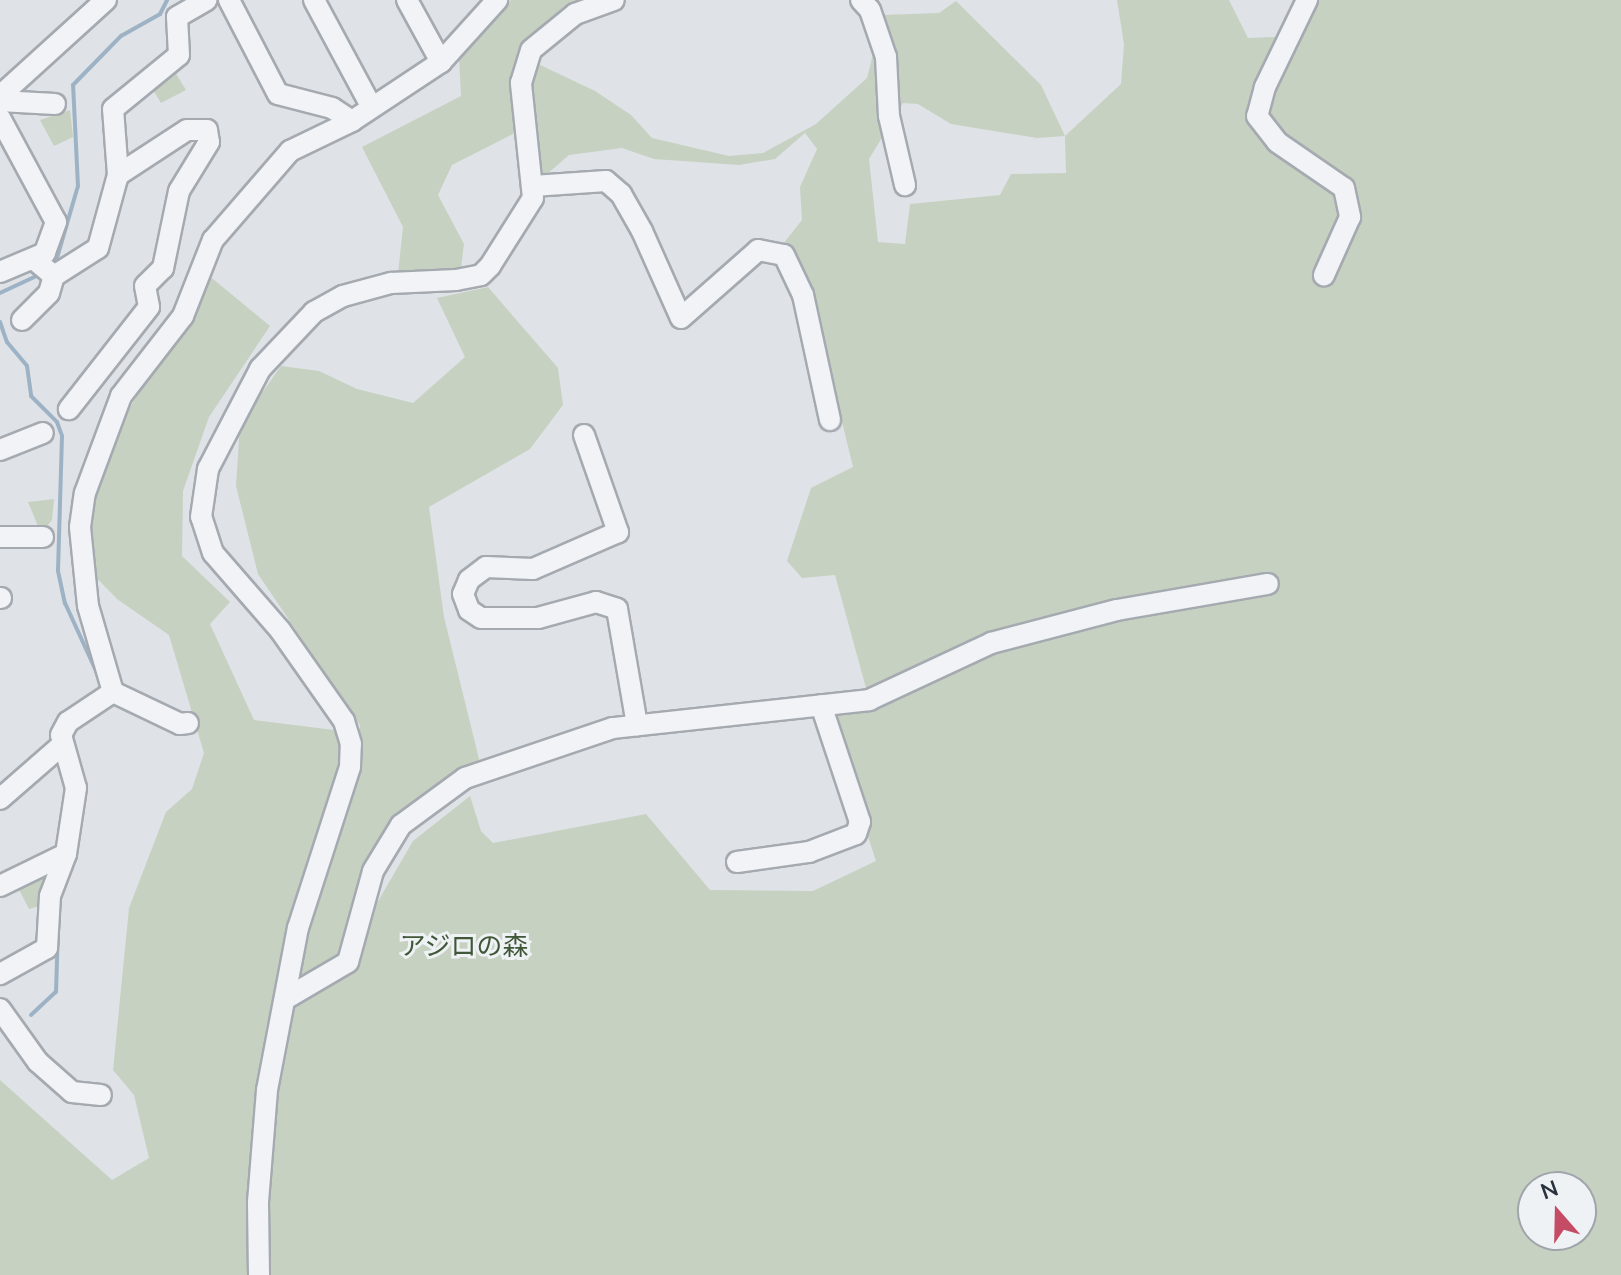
<!DOCTYPE html>
<meta charset="utf-8">
<style>
body{margin:0}
#map{position:relative;width:1621px;height:1275px;overflow:hidden;background:#dfe3e7;font-family:"Nunito Sans","Noto Sans JP",sans-serif}
div>[style]{position:absolute}
.green>*{inset:0;background:#c6d1c1}
.stream>*{height:4px;margin:-2px;padding:0 2px;transform-origin:2px;border-radius:2px;background:#9db3c5}
.roads{filter:drop-shadow(2px 0 #a5aab1) drop-shadow(-2px 0 #a5aab1) drop-shadow(0 2px #a5aab1) drop-shadow(0 -2px #a5aab1)}
.minor>*{height:20px;margin:-10px;padding:0 10px;transform-origin:10px;border-radius:10px;background:#f2f3f6}
span{translate:-50% -50%;white-space:nowrap;text-align:center;line-height:1.15;-webkit-text-stroke:6px #eff2f5;paint-order:stroke}
.park-label{font-size:26px;color:#405838}
.north{position:absolute;left:1517px;top:1171px;width:80px;height:80px;box-sizing:border-box;background:#eff2f5;border:2px solid #a0a5ab;border-radius:50%;rotate:340deg;font-size:22px;font-weight:700;line-height:32px;text-align:center;color:#29323d}
.north::after{content:'';display:block;margin:auto;width:28px;height:36px;background:#c44d65;clip-path:polygon(50% 0,100% 100%,50% 72%,0 100%)}
</style>
<div id="map">
<div class="green">
<div style="clip-path:polygon(evenodd,511px 0,594px 0,555px 19px,536px 63px,595px 91px,631px 115px,652px 138px,729px 156px,763px 153px,816px 124px,867px 78px,883px 15px,939px 13px,956px 1px,1041px 85px,1065px 136px,1121px 84px,1124px 44px,1117px 0,1229px 0,1248px 38px,1299px 36px,1316px 0,1621px 0,1621px 1275px,0 1275px,0 1080px,112px 1180px,149px 1158px,134px 1095px,113px 1070px,129px 908px,166px 812px,192px 789px,204px 753px,169px 635px,117px 599px,88px 569px,92px 496px,119px 427px,207px 274px,270px 326px,209px 417px,183px 491px,182px 556px,230px 602px,210px 624px,254px 720px,342px 731px,345px 766px,308px 874px,266px 1029px,285px 1030px,290px 1004px,358px 958px,373px 910px,413px 841px,470px 796px,481px 831px,493px 843px,646px 814px,710px 890px,813px 891px,876px 861px,829px 717px,869px 699px,835px 575px,802px 578px,787px 561px,811px 488px,853px 467px,810px 290px,783px 244px,802px 220px,800px 187px,817px 149px,805px 133px,775px 159px,739px 165px,654px 159px,622px 148px,569px 155px,539px 181px,533px 159px,515px 133px,452px 165px,438px 195px,464px 244px,461px 268px,442px 274px,398px 274px,403px 227px,362px 147px,461px 96px,459px 56px,511px 0,903px 103px,918px 104px,951px 124px,1037px 138px,1065px 136px,1066px 173px,1011px 174px,1000px 195px,910px 204px,905px 244px,878px 242px,869px 159px,903px 103px,511px 0,1533px 1187px,1581px 1187px,1581px 1235px,1533px 1235px,1533px 1187px)"></div>
<div style="clip-path:polygon(172px 67px,186px 90px,161px 103px,150px 85px)"></div>
<div style="clip-path:polygon(70px 110px,73px 137px,54px 146px,40px 120px)"></div>
<div style="clip-path:polygon(488px 287px,558px 368px,563px 405px,530px 449px,429px 507px,444px 617px,480px 763px,416px 799px,392px 823px,344px 956px,290px 988px,307px 919px,359px 770px,360px 725px,258px 574px,236px 486px,240px 424px,281px 366px,319px 371px,357px 389px,413px 403px,465px 357px,437px 298px)"></div>
<div style="clip-path:polygon(54px 499px,52px 520px,41px 533px,28px 502px)"></div>
<div style="clip-path:polygon(60px 860px,43px 905px,29px 909px,15px 882px)"></div>
</div>
<div class="stream">
<div style="left:55px;top:265px;width:82px;rotate:-73.8deg"></div>
<div style="left:78px;top:186px;width:101px;rotate:-92.8deg"></div>
<div style="left:73px;top:85px;width:69px;rotate:-45.6deg"></div>
<div style="left:121px;top:36px;width:45px;rotate:-29.4deg"></div>
<div style="left:160px;top:14px;width:16px;rotate:-63deg"></div>
<div style="left:0;top:293px;width:45px;rotate:-24.9deg"></div>
<div style="left:0;top:322px;width:21px;rotate:71deg"></div>
<div style="left:7px;top:342px;width:31px;rotate:50deg"></div>
<div style="left:27px;top:366px;width:30px;rotate:82deg"></div>
<div style="left:31px;top:396px;width:37px;rotate:45deg"></div>
<div style="left:57px;top:422px;width:15px;rotate:70deg"></div>
<div style="left:62px;top:436px;width:135px;rotate:91.7deg"></div>
<div style="left:58px;top:571px;width:33px;rotate:78deg"></div>
<div style="left:65px;top:603px;width:79px;rotate:65.4deg"></div>
<div style="left:78px;top:763px;width:19px;rotate:72deg"></div>
<div style="left:31px;top:1015px;width:34px;rotate:-43deg"></div>
<div style="left:56px;top:992px;width:62px;rotate:-88.2deg"></div>
</div>
<div class="roads">
<div class="minor">
<div style="left:229px;top:0;width:106px;rotate:62.5deg"></div>
<div style="left:278px;top:94px;width:56px;rotate:14.5deg"></div>
<div style="left:332px;top:108px;width:24px;rotate:33deg"></div>
<div style="left:314px;top:0;width:120px;rotate:61.7deg"></div>
<div style="left:407px;top:0;width:71px;rotate:61.3deg"></div>
<div style="left:861px;top:0;width:13px;rotate:48deg"></div>
<div style="left:870px;top:10px;width:50px;rotate:71.2deg"></div>
<div style="left:886px;top:57px;width:59px;rotate:87.1deg"></div>
<div style="left:889px;top:116px;width:71px;rotate:76.9deg"></div>
<div style="left:1307px;top:0;width:97px;rotate:115.8deg"></div>
<div style="left:1265px;top:87px;width:30px;rotate:105deg"></div>
<div style="left:1257px;top:116px;width:33px;rotate:52deg"></div>
<div style="left:1277px;top:142px;width:81px;rotate:34.5deg"></div>
<div style="left:1344px;top:188px;width:30px;rotate:78deg"></div>
<div style="left:1350px;top:217px;width:64px;rotate:114.1deg"></div>
<div style="left:0;top:96px;width:143px;rotate:-42.2deg"></div>
<div style="left:0;top:101px;width:55px;rotate:3.1deg"></div>
<div style="left:0;top:118px;width:118px;rotate:61.7deg"></div>
<div style="left:56px;top:222px;width:33px;rotate:110deg"></div>
<div style="left:45px;top:253px;width:49px;rotate:157.1deg"></div>
<div style="left:118px;top:175px;width:66px;rotate:-94.3deg"></div>
<div style="left:113px;top:109px;width:85px;rotate:-39.3deg"></div>
<div style="left:179px;top:55px;width:38px;rotate:-93deg"></div>
<div style="left:177px;top:17px;width:34px;rotate:-30deg"></div>
<div style="left:533px;top:186px;width:73px;rotate:-3.9deg"></div>
<div style="left:606px;top:181px;width:20px;rotate:41deg"></div>
<div style="left:621px;top:194px;width:43px;rotate:60.4deg"></div>
<div style="left:642px;top:231px;width:95px;rotate:65.9deg"></div>
<div style="left:681px;top:318px;width:103px;rotate:-41.4deg"></div>
<div style="left:758px;top:250px;width:26px;rotate:11deg"></div>
<div style="left:784px;top:255px;width:44px;rotate:64.6deg"></div>
<div style="left:803px;top:295px;width:128px;rotate:77.8deg"></div>
<div style="left:36px;top:261px;width:23px;rotate:40deg"></div>
<div style="left:54px;top:276px;width:52px;rotate:-32.5deg"></div>
<div style="left:98px;top:248px;width:76px;rotate:-74.7deg"></div>
<div style="left:118px;top:175px;width:82px;rotate:-33.1deg"></div>
<div style="left:187px;top:130px;width:20px"></div>
<div style="left:207px;top:130px;width:12px;rotate:81deg"></div>
<div style="left:209px;top:142px;width:57px;rotate:121.5deg"></div>
<div style="left:179px;top:191px;width:79px;rotate:101.7deg"></div>
<div style="left:163px;top:268px;width:25px;rotate:135deg"></div>
<div style="left:145px;top:286px;width:21px;rotate:79deg"></div>
<div style="left:149px;top:307px;width:130px;rotate:128.1deg"></div>
<div style="left:22px;top:320px;width:38px;rotate:-45deg"></div>
<div style="left:49px;top:293px;width:18px;rotate:-74deg"></div>
<div style="left:584px;top:435px;width:103px;rotate:70.7deg"></div>
<div style="left:618px;top:532px;width:93px;rotate:156.5deg"></div>
<div style="left:533px;top:569px;width:47px;rotate:-177.6deg"></div>
<div style="left:486px;top:567px;width:21px;rotate:143deg"></div>
<div style="left:469px;top:580px;width:15px;rotate:113deg"></div>
<div style="left:463px;top:594px;width:17px;rotate:69deg"></div>
<div style="left:469px;top:610px;width:14px;rotate:34deg"></div>
<div style="left:481px;top:618px;width:57px"></div>
<div style="left:538px;top:618px;width:60px;rotate:-15.4deg"></div>
<div style="left:596px;top:602px;width:22px;rotate:18deg"></div>
<div style="left:617px;top:609px;width:118px;rotate:80.2deg"></div>
<div style="left:0;top:450px;width:46px;rotate:-21.6deg"></div>
<div style="left:0;top:537px;width:43px"></div>
<div style="left:0;top:598px;width:1px"></div>
<div style="left:113px;top:692px;width:74px;rotate:25.5deg"></div>
<div style="left:180px;top:724px;width:8px;rotate:-7deg"></div>
<div style="left:0;top:799px;width:82px;rotate:-41.1deg"></div>
<div style="left:66px;top:854px;width:67px;rotate:-81.4deg"></div>
<div style="left:76px;top:788px;width:55px;rotate:-105.8deg"></div>
<div style="left:61px;top:735px;width:15px;rotate:-62deg"></div>
<div style="left:68px;top:722px;width:54px;rotate:-33.7deg"></div>
<div style="left:113px;top:692px;width:90px;rotate:-106.2deg"></div>
<div style="left:88px;top:606px;width:79px;rotate:-95.8deg"></div>
<div style="left:80px;top:527px;width:34px;rotate:-82deg"></div>
<div style="left:85px;top:493px;width:103px;rotate:-69.6deg"></div>
<div style="left:121px;top:396px;width:101px;rotate:-52.2deg"></div>
<div style="left:183px;top:316px;width:82px;rotate:-68.5deg"></div>
<div style="left:213px;top:240px;width:118px;rotate:-49.1deg"></div>
<div style="left:290px;top:151px;width:69px;rotate:-25.8deg"></div>
<div style="left:352px;top:121px;width:107px;rotate:-33.5deg"></div>
<div style="left:441px;top:62px;width:84px;rotate:-47.9deg"></div>
<div style="left:737px;top:862px;width:73px;rotate:-7.9deg"></div>
<div style="left:809px;top:852px;width:50px;rotate:-21deg"></div>
<div style="left:856px;top:834px;width:13px;rotate:-72deg"></div>
<div style="left:860px;top:822px;width:123px;rotate:-108.4deg"></div>
<div style="left:0;top:886px;width:73px;rotate:-25.9deg"></div>
<div style="left:66px;top:854px;width:45px;rotate:110.9deg"></div>
<div style="left:50px;top:896px;width:52px;rotate:93.3deg"></div>
<div style="left:47px;top:948px;width:54px;rotate:151deg"></div>
<div style="left:285px;top:999px;width:73px;rotate:-30.4deg"></div>
<div style="left:348px;top:962px;width:94px;rotate:-74.6deg"></div>
<div style="left:373px;top:871px;width:54px;rotate:-58.7deg"></div>
<div style="left:401px;top:825px;width:79px;rotate:-36.3deg"></div>
<div style="left:465px;top:778px;width:156px;rotate:-18.7deg"></div>
<div style="left:613px;top:728px;width:258px;rotate:-6.2deg"></div>
<div style="left:869px;top:700px;width:135px;rotate:-25deg"></div>
<div style="left:991px;top:643px;width:130px;rotate:-14.7deg"></div>
<div style="left:1117px;top:610px;width:153px;rotate:-9.8deg"></div>
<div style="left:0;top:1009px;width:65px;rotate:54.4deg"></div>
<div style="left:38px;top:1062px;width:45px;rotate:41.4deg"></div>
<div style="left:72px;top:1092px;width:29px;rotate:6deg"></div>
<div style="left:259px;top:1275px;width:73px;rotate:-90.8deg"></div>
<div style="left:258px;top:1202px;width:112px;rotate:-85.4deg"></div>
<div style="left:267px;top:1090px;width:165px;rotate:-79.2deg"></div>
<div style="left:298px;top:928px;width:169px;rotate:-72.1deg"></div>
<div style="left:350px;top:767px;width:23px;rotate:-88deg"></div>
<div style="left:351px;top:744px;width:24px;rotate:-107deg"></div>
<div style="left:344px;top:721px;width:111px;rotate:-125.1deg"></div>
<div style="left:280px;top:630px;width:102px;rotate:-131deg"></div>
<div style="left:213px;top:553px;width:38px;rotate:-108deg"></div>
<div style="left:201px;top:517px;width:49px;rotate:-81.7deg"></div>
<div style="left:208px;top:469px;width:113px;rotate:-62.5deg"></div>
<div style="left:260px;top:369px;width:79px;rotate:-46.5deg"></div>
<div style="left:314px;top:312px;width:33px;rotate:-29deg"></div>
<div style="left:343px;top:296px;width:50px;rotate:-15.2deg"></div>
<div style="left:391px;top:283px;width:65px;rotate:-2.6deg"></div>
<div style="left:456px;top:280px;width:25px;rotate:-11deg"></div>
<div style="left:481px;top:275px;width:13px;rotate:-45deg"></div>
<div style="left:490px;top:266px;width:80px;rotate:-57.7deg"></div>
<div style="left:533px;top:198px;width:116px;rotate:-96deg"></div>
<div style="left:521px;top:83px;width:34px;rotate:-73deg"></div>
<div style="left:531px;top:50px;width:57px;rotate:-39.3deg"></div>
<div style="left:575px;top:14px;width:41px;rotate:-19.7deg"></div>
</div>
</div>
<div class="park-label">
<span style="left:464px;top:947px">アジロの森</span>
</div>
<div class="north">N</div>
</div>
